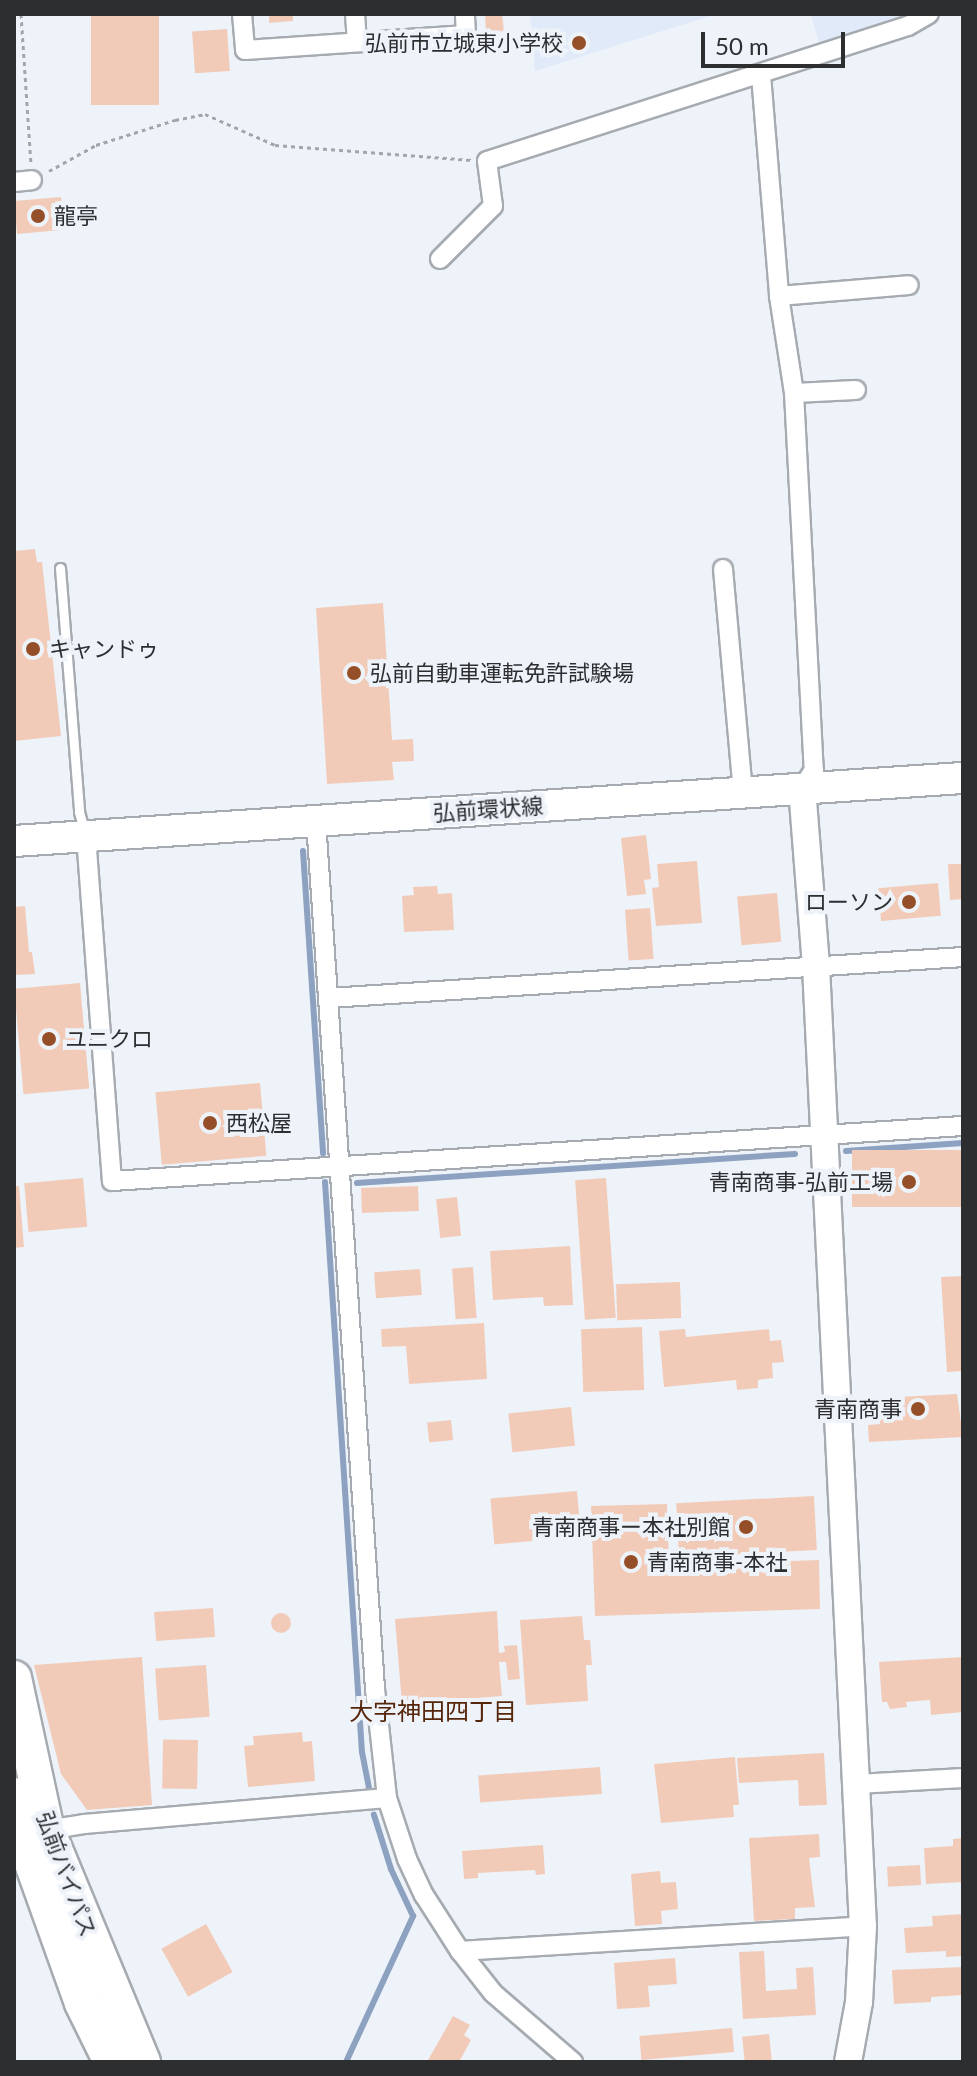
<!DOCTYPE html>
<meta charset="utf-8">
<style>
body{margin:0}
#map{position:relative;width:977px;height:2076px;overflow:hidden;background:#eef3fa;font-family:Lato,"Noto Sans JP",sans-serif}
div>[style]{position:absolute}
.built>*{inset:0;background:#e1eaf8}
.stream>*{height:6px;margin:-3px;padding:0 3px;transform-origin:3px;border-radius:3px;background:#8da1c0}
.building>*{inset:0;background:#f2cbb8;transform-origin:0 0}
.round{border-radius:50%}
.path>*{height:3px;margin-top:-1.5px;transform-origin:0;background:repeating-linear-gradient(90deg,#a2a6ab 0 4px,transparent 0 8px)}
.roads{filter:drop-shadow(2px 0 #a6abb1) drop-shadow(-2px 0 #a6abb1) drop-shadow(0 2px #a6abb1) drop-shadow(0 -2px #a6abb1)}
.lane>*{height:9px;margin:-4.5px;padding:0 4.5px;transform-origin:4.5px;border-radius:4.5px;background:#fff}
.street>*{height:18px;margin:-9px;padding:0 9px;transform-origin:9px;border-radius:9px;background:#fff}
.secondary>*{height:26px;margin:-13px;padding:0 13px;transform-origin:13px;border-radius:13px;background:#fff}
.primary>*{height:30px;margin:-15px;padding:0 15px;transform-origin:15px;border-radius:15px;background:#fff}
.highway>*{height:34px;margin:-17px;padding:0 17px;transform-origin:17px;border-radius:17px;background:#fff}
.dots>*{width:22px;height:22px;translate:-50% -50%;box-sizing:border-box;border:4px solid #eef3fa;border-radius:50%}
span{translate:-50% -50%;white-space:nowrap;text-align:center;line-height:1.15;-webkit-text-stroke:8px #eef3fa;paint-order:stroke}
.poi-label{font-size:22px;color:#2c2e30}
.right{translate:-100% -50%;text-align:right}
.left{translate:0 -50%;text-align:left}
.street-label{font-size:22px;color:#2c2e30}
.neighbourhood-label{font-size:24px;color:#55260a}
.frame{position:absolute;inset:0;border:16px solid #2c2e30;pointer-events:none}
.scale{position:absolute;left:701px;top:32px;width:144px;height:36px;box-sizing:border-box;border:4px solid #2c2e30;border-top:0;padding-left:10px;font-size:24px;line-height:28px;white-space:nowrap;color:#2c2e30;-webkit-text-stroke:6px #eef3fa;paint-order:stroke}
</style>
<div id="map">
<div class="built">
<div style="clip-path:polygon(530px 14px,717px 14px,535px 71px)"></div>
<div style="clip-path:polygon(811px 14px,921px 14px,821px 50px)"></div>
</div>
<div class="stream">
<div style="left:303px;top:851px;width:303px;rotate:86.2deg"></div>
<div style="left:846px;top:1151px;width:117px;rotate:-3.9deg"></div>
<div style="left:325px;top:1182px;width:571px;rotate:86.29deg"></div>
<div style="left:362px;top:1752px;width:37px;rotate:79deg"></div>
<div style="left:357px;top:1183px;width:439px;rotate:-3.8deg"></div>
<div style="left:346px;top:2062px;width:161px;rotate:-65.3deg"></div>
<div style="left:413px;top:1916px;width:52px;rotate:-115.1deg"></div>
<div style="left:391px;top:1869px;width:57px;rotate:-107.5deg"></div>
</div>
<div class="building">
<div style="left:91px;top:14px;width:68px;height:91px"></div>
<div style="clip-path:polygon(269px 14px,293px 14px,293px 21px,269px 23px)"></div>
<div style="clip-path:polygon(485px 14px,502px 14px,504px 31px,486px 33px)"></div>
<div style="left:227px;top:29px;width:42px;height:35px;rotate:86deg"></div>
<div style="left:61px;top:197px;width:33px;height:47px;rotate:85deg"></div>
<div style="clip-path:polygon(35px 549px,37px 562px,42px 562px,61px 736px,14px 741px,14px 551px)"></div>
<div style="clip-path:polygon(383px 603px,392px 740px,413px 739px,414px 761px,392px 762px,394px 780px,327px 784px,316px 608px)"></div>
<div style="clip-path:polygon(646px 835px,651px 879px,644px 880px,646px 894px,627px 896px,621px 838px)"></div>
<div style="clip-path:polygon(697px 861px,702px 923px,656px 926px,652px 888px,659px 887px,657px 864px)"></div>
<div style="clip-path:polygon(948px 864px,963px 864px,963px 899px,950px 900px)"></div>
<div style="left:938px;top:883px;width:33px;height:60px;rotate:85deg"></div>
<div style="clip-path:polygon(437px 886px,438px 894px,452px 893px,454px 930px,404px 932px,402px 896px,414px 895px,413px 887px)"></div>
<div style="left:777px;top:893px;width:49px;height:40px;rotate:85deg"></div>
<div style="clip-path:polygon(25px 906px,29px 952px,32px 952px,35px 974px,14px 975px,14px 907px)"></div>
<div style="left:650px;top:908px;width:51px;height:25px;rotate:86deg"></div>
<div style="left:80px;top:983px;width:106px;height:66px;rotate:85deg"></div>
<div style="left:260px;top:1083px;width:73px;height:105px;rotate:85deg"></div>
<div style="left:963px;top:1150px;width:57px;height:111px;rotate:90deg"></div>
<div style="left:83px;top:1178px;width:49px;height:59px;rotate:85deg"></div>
<div style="left:606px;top:1178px;width:140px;height:31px;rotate:86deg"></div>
<div style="clip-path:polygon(14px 1186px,19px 1186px,24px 1247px,14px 1248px)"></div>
<div style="left:418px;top:1186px;width:25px;height:57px;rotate:88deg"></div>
<div style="left:457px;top:1197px;width:39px;height:21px;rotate:84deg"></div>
<div style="clip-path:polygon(570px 1246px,573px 1305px,544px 1306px,543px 1297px,493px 1300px,490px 1251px)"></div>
<div style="left:473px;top:1267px;width:51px;height:21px;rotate:86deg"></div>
<div style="left:420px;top:1269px;width:26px;height:46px;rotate:86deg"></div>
<div style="clip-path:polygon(963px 1276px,963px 1371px,947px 1372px,941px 1277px)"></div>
<div style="left:680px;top:1282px;width:36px;height:64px;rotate:88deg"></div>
<div style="clip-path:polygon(484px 1323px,487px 1379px,409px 1384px,406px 1346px,382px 1347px,381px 1329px)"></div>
<div style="left:642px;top:1327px;width:63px;height:61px;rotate:88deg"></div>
<div style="clip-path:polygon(685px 1329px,686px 1337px,769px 1329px,770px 1341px,781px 1340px,784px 1362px,772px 1363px,773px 1378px,758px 1380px,758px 1388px,737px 1390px,736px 1380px,664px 1387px,659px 1331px)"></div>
<div style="clip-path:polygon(957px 1394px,963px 1437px,869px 1442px,868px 1425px,880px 1424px,878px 1398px)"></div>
<div style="left:571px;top:1407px;width:39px;height:63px;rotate:84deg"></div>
<div style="left:451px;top:1420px;width:20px;height:24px;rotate:84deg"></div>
<div style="left:577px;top:1491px;width:46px;height:87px;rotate:85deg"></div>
<div style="left:814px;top:1496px;width:54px;height:138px;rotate:87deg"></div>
<div style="clip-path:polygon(667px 1504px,669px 1565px,819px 1560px,820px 1609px,595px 1616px,591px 1506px)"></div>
<div style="left:213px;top:1608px;width:29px;height:59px;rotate:86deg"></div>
<div style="clip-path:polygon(497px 1611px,499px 1653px,505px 1652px,504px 1646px,517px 1645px,520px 1679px,508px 1680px,506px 1662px,499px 1662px,502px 1696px,402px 1704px,395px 1619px)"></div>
<div class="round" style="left:271px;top:1613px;width:20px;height:20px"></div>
<div style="clip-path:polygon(582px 1616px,584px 1640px,590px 1640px,592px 1665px,586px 1665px,588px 1701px,526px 1705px,520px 1620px)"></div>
<div style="clip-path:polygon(142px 1657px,152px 1805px,87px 1810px,61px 1774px,34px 1665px)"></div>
<div style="clip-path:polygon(963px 1657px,963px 1712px,931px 1715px,930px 1700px,906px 1702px,907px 1707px,890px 1709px,887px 1702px,882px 1702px,879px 1662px)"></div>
<div style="left:206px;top:1665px;width:52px;height:51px;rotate:86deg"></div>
<div style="clip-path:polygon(302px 1732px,303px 1742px,312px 1741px,315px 1781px,248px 1787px,244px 1746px,254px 1745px,253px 1736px)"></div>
<div style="left:198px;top:1740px;width:49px;height:35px;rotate:91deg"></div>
<div style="clip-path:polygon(824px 1753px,827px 1805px,799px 1806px,798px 1780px,739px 1783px,737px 1758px)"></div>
<div style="clip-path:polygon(735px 1757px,739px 1805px,733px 1805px,734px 1817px,661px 1823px,654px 1764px)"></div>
<div style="left:600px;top:1767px;width:27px;height:122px;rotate:86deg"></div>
<div style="clip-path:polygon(819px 1834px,820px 1857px,809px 1858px,815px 1907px,795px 1908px,795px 1919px,754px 1921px,749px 1838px)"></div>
<div style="clip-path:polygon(963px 1838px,963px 1882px,926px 1884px,924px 1848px,953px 1846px,953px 1839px)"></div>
<div style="clip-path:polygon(543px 1845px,545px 1874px,536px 1875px,535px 1870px,478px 1873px,478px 1878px,464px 1879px,462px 1851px)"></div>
<div style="left:920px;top:1865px;width:20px;height:33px;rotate:87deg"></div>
<div style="clip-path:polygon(660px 1871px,661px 1883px,676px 1882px,678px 1909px,661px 1911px,662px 1924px,635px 1926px,631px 1874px)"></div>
<div style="clip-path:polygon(963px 1914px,963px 1956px,946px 1957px,946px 1951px,906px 1953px,904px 1928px,933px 1926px,932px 1916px)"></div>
<div style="left:206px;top:1924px;width:55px;height:51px;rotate:61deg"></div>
<div style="clip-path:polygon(764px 1951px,766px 1991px,797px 1989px,796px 1968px,813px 1967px,816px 2015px,743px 2019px,739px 1952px)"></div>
<div style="clip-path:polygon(675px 1958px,677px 1984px,648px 1986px,650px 2007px,617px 2009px,614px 1963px)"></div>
<div style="clip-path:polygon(963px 1967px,963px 1995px,931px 1997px,931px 2002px,894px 2004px,892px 1970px)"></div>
<div style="clip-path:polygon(453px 2016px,470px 2025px,464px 2035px,471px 2040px,459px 2062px,427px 2062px)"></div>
<div style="left:732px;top:2028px;width:24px;height:93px;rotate:85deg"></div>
<div style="left:769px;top:2034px;width:28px;height:27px;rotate:84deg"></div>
</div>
<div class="path">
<div style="left:21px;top:14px;width:149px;rotate:86.2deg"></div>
<div style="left:49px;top:171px;width:54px;rotate:-29deg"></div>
<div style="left:96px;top:145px;width:83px;rotate:-17.6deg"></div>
<div style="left:175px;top:120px;width:31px;rotate:-11deg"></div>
<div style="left:205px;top:114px;width:77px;rotate:23.9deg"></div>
<div style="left:275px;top:145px;width:197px;rotate:4.4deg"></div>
</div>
<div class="roads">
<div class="lane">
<div style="left:60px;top:568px;width:245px;rotate:85.5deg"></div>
<div style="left:79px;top:812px;width:22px;rotate:74deg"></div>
</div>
<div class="street">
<div style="left:242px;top:14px;width:36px;rotate:85deg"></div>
<div style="left:245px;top:50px;width:222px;rotate:-3.9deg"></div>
<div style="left:466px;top:35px;width:21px;rotate:-93deg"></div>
<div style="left:355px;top:14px;width:28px;rotate:86deg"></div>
<div style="left:761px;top:75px;width:222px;rotate:85.3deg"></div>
<div style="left:779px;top:296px;width:98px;rotate:81.2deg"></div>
<div style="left:794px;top:393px;width:378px;rotate:87deg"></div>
<div style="left:814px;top:770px;width:22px;rotate:124deg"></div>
<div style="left:14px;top:182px;width:18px;rotate:-6deg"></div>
<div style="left:440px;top:259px;width:75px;rotate:-45deg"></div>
<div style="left:493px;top:206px;width:45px;rotate:-97.6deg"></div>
<div style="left:487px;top:161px;width:442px;rotate:-17.8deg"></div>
<div style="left:908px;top:26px;width:24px;rotate:-30deg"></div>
<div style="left:779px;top:296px;width:130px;rotate:-4.8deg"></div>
<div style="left:794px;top:393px;width:62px;rotate:-2.8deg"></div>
<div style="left:723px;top:569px;width:225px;rotate:84.9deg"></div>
<div style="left:316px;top:821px;width:870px;rotate:86.11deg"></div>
<div style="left:375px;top:1689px;width:110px;rotate:83.7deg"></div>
<div style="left:387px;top:1798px;width:64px;rotate:71.8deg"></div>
<div style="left:407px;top:1859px;width:40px;rotate:65deg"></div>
<div style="left:424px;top:1895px;width:67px;rotate:57.3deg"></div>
<div style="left:460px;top:1951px;width:53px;rotate:51.8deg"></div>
<div style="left:493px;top:1993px;width:106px;rotate:40.8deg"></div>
<div style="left:86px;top:836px;width:346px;rotate:85.7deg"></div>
<div style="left:112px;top:1181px;width:853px;rotate:-3.7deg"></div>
<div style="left:329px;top:998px;width:635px;rotate:-3.7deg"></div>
<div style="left:857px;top:1784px;width:106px;rotate:-3.2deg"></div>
<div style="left:47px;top:1830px;width:37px;rotate:-9deg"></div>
<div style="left:84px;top:1824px;width:304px;rotate:-4.9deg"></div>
<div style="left:460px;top:1951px;width:404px;rotate:-3.5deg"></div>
</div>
<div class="secondary">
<div style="left:802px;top:788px;width:179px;rotate:85.5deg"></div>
<div style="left:816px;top:966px;width:961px;rotate:87.2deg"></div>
<div style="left:863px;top:1926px;width:76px;rotate:93deg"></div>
<div style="left:859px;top:2002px;width:61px;rotate:100.4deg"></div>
</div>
<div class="primary">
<div style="left:14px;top:841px;width:951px;rotate:-3.8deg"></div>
</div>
<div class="highway">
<div style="left:14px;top:1678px;width:156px;rotate:77.8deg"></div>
<div style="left:47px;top:1830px;width:251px;rotate:67.5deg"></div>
<div style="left:14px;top:1795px;width:73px;rotate:75deg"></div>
<div style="left:33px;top:1866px;width:145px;rotate:70.3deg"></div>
<div style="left:82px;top:2003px;width:66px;rotate:63.8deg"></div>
</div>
</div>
<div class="dots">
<div style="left:579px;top:43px;background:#954f28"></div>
<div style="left:38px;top:216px;background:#954f28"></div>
<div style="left:33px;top:649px;background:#954f28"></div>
<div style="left:354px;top:673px;background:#954f28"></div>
<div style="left:909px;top:902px;background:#954f28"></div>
<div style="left:49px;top:1039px;background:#954f28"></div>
<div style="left:210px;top:1123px;background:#954f28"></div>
<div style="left:909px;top:1182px;background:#954f28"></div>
<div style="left:918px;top:1409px;background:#954f28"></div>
<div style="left:746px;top:1527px;background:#954f28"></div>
<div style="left:631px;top:1562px;background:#954f28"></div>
</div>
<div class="poi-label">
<span class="right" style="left:563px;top:43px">弘前市立城東小学校</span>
<span class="left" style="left:54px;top:216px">龍亭</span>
<span class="left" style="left:49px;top:649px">キャンドゥ</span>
<span class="left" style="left:370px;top:673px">弘前自動車運転免許試験場</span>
<span class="right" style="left:893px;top:902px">ローソン</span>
<span class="left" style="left:65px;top:1039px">ユニクロ</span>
<span class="left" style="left:226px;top:1123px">西松屋</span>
<span class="right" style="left:893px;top:1182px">青南商事-弘前工場</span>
<span class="right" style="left:902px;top:1409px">青南商事</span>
<span class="right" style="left:730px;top:1527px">青南商事ー本社別館</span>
<span class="left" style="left:647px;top:1562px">青南商事-本社</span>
</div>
<div class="street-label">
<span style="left:488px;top:809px;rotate:-4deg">弘前環状線</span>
<span style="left:67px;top:1874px;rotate:70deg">弘前バイパス</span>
</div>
<div class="neighbourhood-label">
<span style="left:433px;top:1711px">大字神田四丁目</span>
</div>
<div class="frame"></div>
<div class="scale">50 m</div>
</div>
